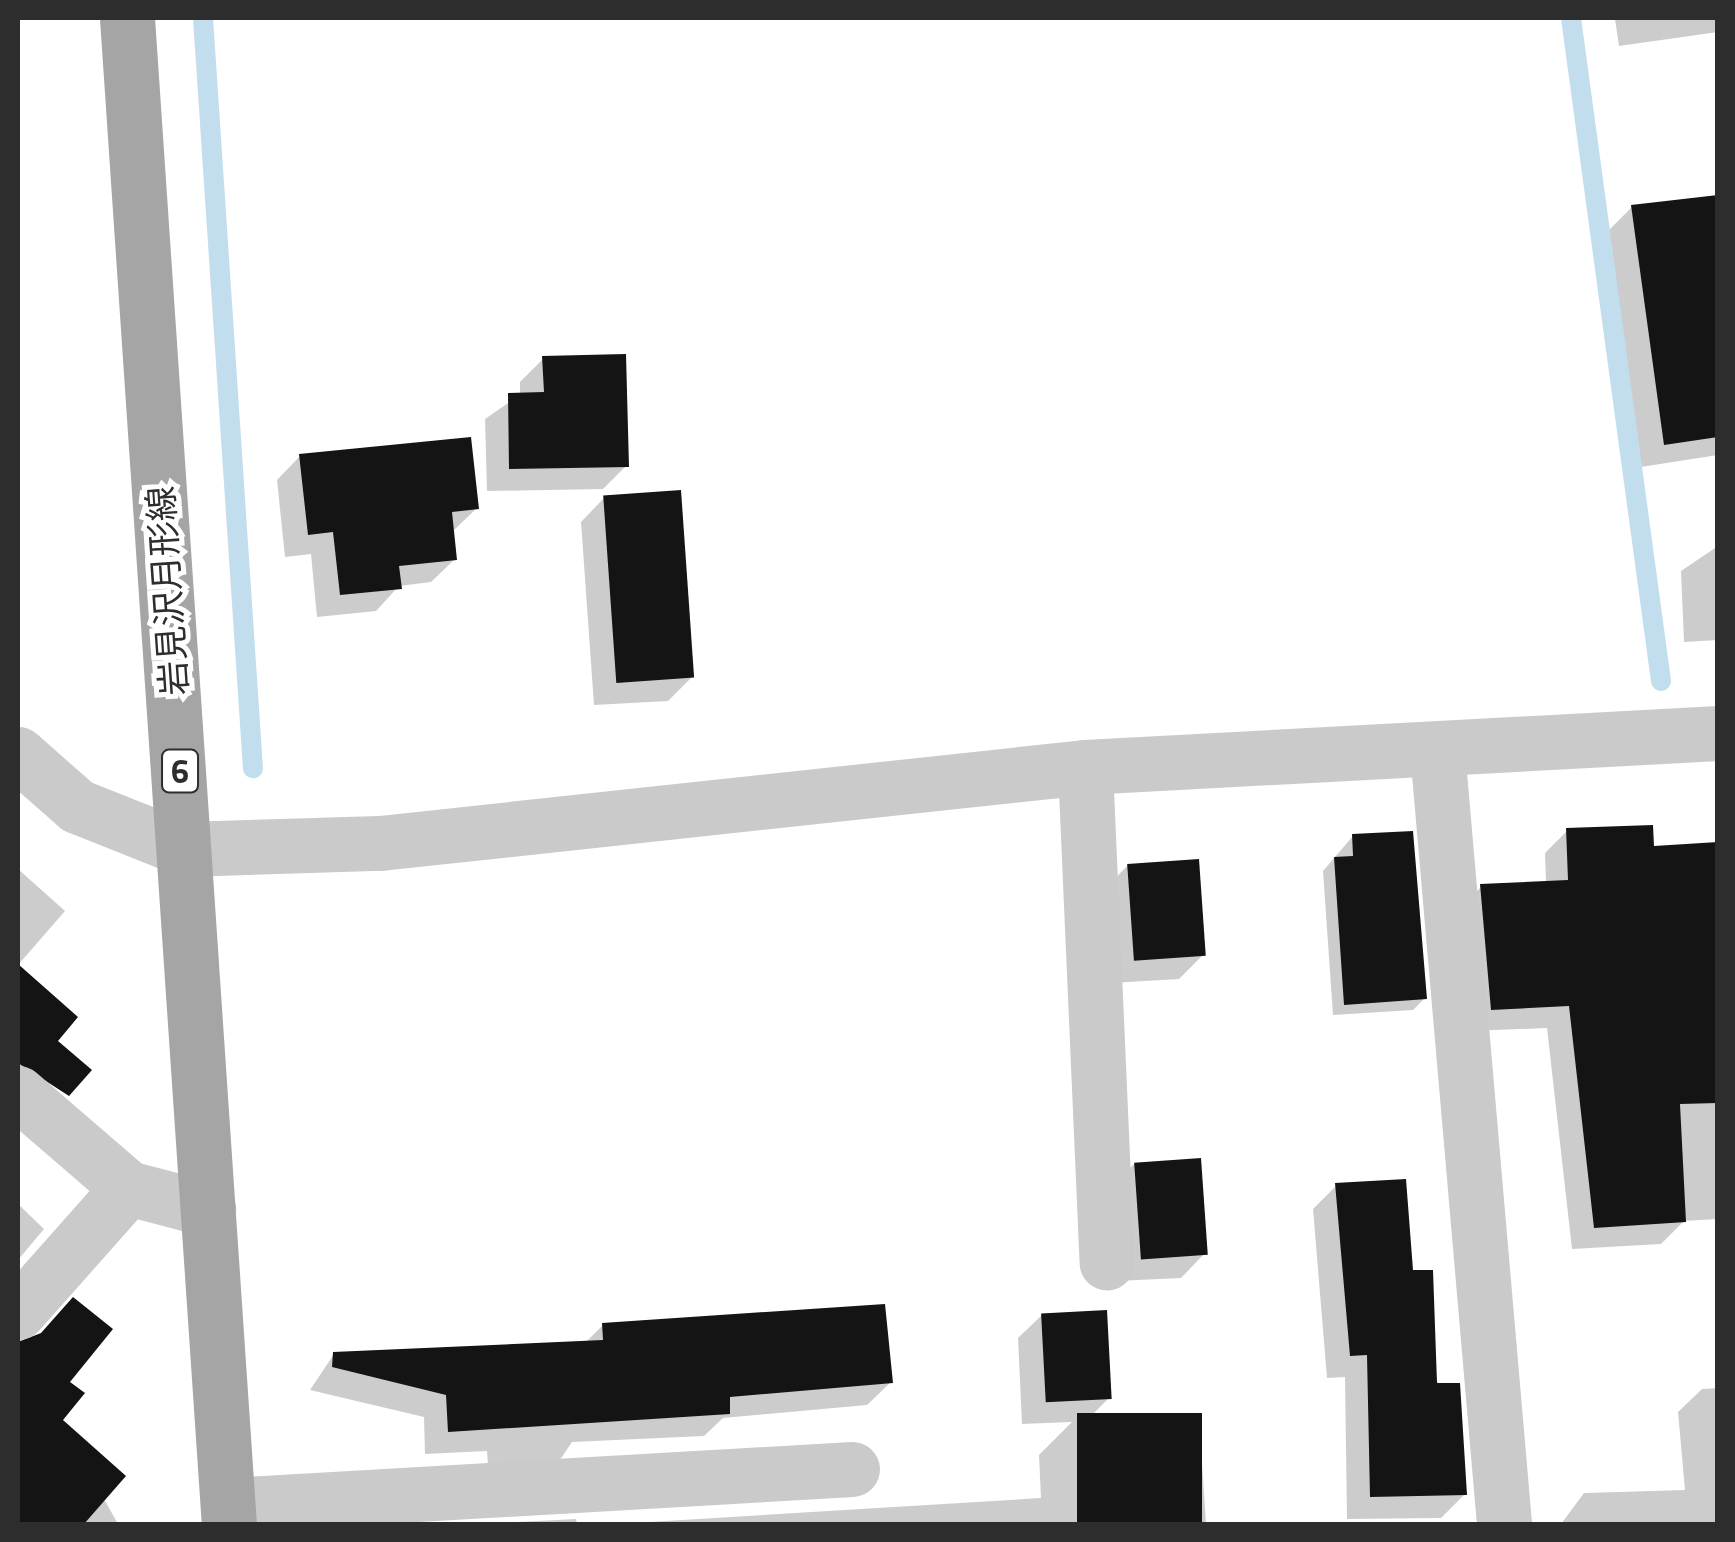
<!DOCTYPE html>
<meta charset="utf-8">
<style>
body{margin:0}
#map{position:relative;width:1735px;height:1542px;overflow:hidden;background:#fff;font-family:"Titillium Web","Noto Sans JP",sans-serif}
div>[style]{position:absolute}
.shadow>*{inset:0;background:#0003}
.stream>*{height:20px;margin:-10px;padding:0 10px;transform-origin:10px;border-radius:10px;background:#c2ddee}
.building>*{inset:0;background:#141414;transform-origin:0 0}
.minor>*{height:55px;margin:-27.5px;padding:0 27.5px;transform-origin:27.5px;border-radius:27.5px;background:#cacaca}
.tertiary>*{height:55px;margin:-27.5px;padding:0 27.5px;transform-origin:27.5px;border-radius:27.5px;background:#cacaca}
.primary>*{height:55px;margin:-27.5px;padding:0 27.5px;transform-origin:27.5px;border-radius:27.5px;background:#a5a5a5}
span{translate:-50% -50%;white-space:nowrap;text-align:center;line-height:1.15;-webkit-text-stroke:10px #fff;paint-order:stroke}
.shield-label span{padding:2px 8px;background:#fff;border:2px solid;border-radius:8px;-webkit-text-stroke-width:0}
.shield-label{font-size:32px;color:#2d2d2d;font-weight:700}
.street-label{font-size:35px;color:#2d2d2d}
.frame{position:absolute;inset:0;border:20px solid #2d2d2d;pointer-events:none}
</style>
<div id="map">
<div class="shadow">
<div style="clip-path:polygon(1589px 18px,1718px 18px,1718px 32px,1619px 46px,1615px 19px)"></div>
<div style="clip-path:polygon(1718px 197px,1718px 455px,1641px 467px,1608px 231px,1632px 207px)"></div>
<div style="clip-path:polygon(543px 359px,626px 466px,603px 489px,487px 491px,485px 419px,520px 395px,520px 382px)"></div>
<div style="clip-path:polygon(300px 456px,477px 508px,453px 531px,455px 559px,431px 582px,399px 586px,376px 611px,317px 617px,311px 554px,285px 557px,277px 480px)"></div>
<div style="clip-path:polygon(604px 498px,692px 677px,668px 701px,594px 705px,581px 522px)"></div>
<div style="clip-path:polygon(1718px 546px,1718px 640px,1684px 642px,1681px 571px)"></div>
<div style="clip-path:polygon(1568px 830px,1651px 849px,1718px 1073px,1718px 1219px,1684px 1221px,1661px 1244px,1572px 1249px,1547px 1028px,1469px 1031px,1458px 910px,1481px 887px,1546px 883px,1545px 853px)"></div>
<div style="clip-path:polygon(1353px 836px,1425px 998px,1413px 1010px,1333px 1015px,1323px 871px)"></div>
<div style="clip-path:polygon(1128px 865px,1202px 956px,1179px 979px,1111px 983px,1105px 889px)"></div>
<div style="clip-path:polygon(18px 869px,65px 911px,18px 965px)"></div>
<div style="clip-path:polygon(18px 967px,75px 1017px,18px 1080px)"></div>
<div style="clip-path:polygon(1135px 1163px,1204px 1254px,1181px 1278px,1116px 1281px,1111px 1187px)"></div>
<div style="clip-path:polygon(1336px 1186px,1411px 1273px,1465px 1494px,1441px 1518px,1347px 1519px,1345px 1377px,1327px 1378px,1313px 1209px)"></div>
<div style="clip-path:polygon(18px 1204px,44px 1229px,18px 1260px)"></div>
<div style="clip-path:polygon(1042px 1315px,1109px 1398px,1091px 1416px,1199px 1416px,1206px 1524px,616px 1524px,1041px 1498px,1039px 1455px,1072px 1422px,1022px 1424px,1018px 1338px)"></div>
<div style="clip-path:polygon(603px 1325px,891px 1382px,867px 1405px,723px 1418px,704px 1436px,572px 1442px,549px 1476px,489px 1480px,487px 1451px,425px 1454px,424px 1417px,310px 1390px,334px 1354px,585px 1343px)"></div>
<div style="clip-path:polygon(39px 1336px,67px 1382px,60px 1420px,118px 1524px,18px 1524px,18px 1341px)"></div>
<div style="clip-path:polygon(1718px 1388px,1718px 1524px,1561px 1524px,1584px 1493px,1685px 1490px,1678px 1412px,1702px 1389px)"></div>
<div style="clip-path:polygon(576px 1519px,577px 1524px,515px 1524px,517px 1522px)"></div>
</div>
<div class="stream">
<div style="left:203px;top:18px;width:752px;rotate:86.19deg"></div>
<div style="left:1571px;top:18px;width:669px;rotate:82.27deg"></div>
</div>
<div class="building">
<div style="clip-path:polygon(1718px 195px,1718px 437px,1664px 445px,1631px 205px)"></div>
<div style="clip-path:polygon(626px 354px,629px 467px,509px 469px,508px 393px,544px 392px,542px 356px)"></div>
<div style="clip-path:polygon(471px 437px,479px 509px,452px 512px,457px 560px,399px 566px,402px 589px,340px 595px,333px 532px,308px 535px,299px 454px)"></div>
<div style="left:681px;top:490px;width:188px;height:78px;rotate:86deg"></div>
<div style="clip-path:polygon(1653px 825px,1654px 846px,1718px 842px,1718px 1103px,1680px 1104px,1686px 1222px,1594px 1228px,1569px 1006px,1491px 1010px,1480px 884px,1568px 880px,1566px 828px)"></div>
<div style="clip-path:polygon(1413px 831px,1427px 999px,1344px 1005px,1334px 857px,1353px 856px,1352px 834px)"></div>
<div style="left:1199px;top:859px;width:97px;height:72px;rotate:86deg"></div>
<div style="clip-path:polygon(18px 964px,78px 1017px,58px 1041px,92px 1070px,69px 1096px,18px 1063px)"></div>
<div style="left:1201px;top:1158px;width:97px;height:67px;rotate:86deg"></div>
<div style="clip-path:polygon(1406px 1179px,1413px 1270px,1433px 1270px,1437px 1383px,1460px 1383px,1467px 1495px,1370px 1497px,1367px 1355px,1350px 1356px,1335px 1183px)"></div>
<div style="clip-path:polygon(73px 1297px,113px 1329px,70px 1382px,85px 1393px,63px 1420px,126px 1476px,84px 1524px,18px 1524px,18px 1342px,41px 1333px)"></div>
<div style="clip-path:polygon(885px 1304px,893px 1383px,730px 1397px,730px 1414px,448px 1432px,446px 1395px,332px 1367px,333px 1352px,603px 1340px,602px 1323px)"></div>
<div style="left:1107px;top:1310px;width:89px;height:66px;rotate:87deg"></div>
<div style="left:1077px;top:1413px;width:125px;height:111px"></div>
</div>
<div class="minor">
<div style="left:1437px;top:750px;width:777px;rotate:85.05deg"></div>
<div style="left:1085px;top:767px;width:496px;rotate:87.5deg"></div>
<div style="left:18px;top:1093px;width:145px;rotate:40.8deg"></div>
<div style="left:128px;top:1188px;width:83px;rotate:14.7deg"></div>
<div style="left:18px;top:1312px;width:166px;rotate:-48.4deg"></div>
<div style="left:228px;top:1505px;width:625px;rotate:-3.3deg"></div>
</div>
<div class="tertiary">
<div style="left:18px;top:754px;width:79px;rotate:41.4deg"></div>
<div style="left:77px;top:806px;width:116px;rotate:21.7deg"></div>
<div style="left:185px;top:849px;width:195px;rotate:-1.8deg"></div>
<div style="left:380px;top:843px;width:709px;rotate:-6.15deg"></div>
<div style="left:1085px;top:767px;width:634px;rotate:-3.07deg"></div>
</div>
<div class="primary">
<div style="left:127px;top:18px;width:1509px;rotate:86.13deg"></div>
</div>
<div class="shield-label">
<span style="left:180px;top:771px">6</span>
</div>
<div class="street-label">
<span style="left:167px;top:591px;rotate:-94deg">岩見沢月形線</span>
</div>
<div class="frame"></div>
</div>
